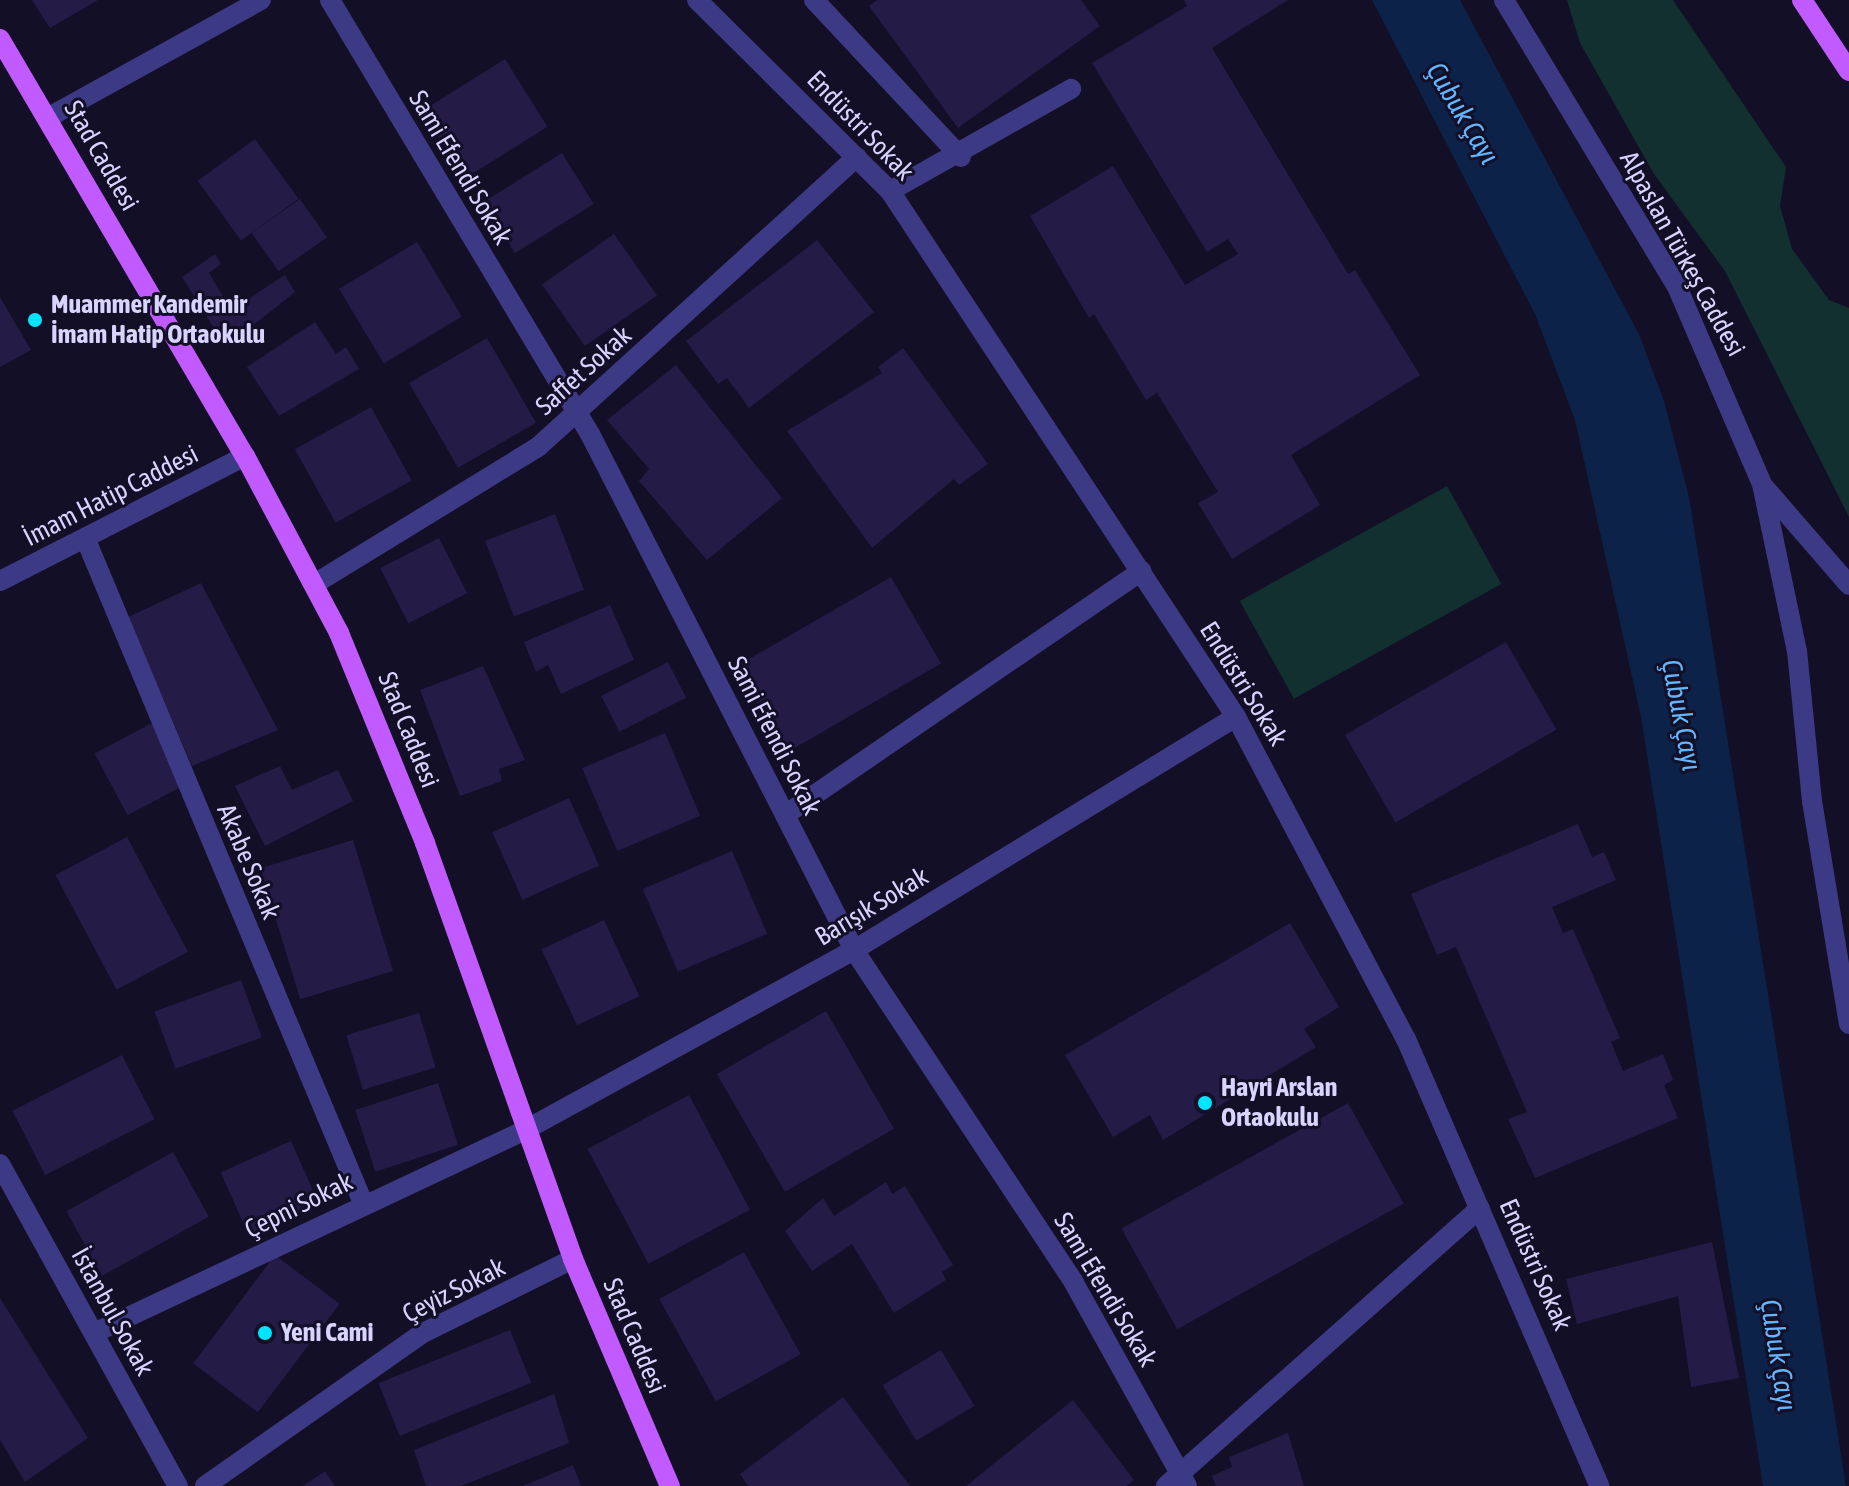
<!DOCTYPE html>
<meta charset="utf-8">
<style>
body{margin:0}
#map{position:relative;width:1849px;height:1486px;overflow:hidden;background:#130f26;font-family:"Asap Condensed",sans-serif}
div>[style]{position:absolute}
.green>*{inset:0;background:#12302f;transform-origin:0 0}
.water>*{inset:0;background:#0c2248}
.building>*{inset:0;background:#241b47;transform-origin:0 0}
.minor>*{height:20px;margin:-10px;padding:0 10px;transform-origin:10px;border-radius:10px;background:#3d3a85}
.major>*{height:20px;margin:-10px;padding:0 10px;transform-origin:10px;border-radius:10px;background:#c25bff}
.dots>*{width:22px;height:22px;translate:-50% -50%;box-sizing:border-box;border:4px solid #130f26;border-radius:50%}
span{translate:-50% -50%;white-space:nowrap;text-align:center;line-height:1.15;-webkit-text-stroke:6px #130f26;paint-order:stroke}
.street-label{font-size:26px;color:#d9d4ff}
.poi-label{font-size:26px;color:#d9d4ff;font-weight:700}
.left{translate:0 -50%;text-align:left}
.water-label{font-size:28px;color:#62b6ff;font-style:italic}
</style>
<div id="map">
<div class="green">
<div style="clip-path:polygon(1567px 0,1673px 0,1786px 167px,1780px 206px,1792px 249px,1829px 300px,1849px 308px,1849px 517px,1725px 271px,1654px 174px,1580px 43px)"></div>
<div style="left:1447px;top:486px;width:112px;height:237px;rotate:61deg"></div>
</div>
<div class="water">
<div style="clip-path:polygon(1372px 0,1460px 0,1639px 334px,1664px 401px,1689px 497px,1846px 1486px,1763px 1486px,1641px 717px,1575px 420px,1535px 314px)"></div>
</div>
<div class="building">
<div style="clip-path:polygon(32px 0,98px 0,50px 28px)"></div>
<div style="clip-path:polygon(877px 0,1081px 0,1100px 26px,958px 128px,869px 6px)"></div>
<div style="clip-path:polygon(1184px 0,1288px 0,1212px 48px,1348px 274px,1355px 270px,1420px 375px,1291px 455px,1320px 505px,1232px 559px,1198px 503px,1218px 492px,1157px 393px,1146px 400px,1094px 314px,1089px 318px,1030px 216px,1113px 166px,1185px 285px,1238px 254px,1228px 239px,1207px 252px,1092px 63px,1187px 6px)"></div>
<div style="left:505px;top:59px;width:80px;height:98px;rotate:58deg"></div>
<div style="left:255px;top:139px;width:74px;height:71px;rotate:54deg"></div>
<div style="left:562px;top:153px;width:60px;height:93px;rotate:58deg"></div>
<div style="left:300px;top:199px;width:47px;height:59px;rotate:55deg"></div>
<div style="left:614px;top:234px;width:75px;height:88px;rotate:55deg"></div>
<div style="clip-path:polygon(817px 240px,874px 312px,749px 408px,727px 378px,718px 384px,686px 341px)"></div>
<div style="left:417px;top:242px;width:87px;height:91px;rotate:59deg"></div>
<div style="clip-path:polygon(215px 254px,221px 264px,209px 273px,231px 310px,285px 275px,295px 292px,226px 347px,182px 277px)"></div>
<div style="clip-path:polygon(0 297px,31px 350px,0 367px)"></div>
<div style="clip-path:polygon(315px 322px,336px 354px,346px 347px,359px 369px,279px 416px,247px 367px)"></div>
<div style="left:487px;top:338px;width:98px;height:90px;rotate:60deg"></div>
<div style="clip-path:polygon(903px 348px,988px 464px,959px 485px,954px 479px,872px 548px,787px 431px,882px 373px,878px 367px)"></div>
<div style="clip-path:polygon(676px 365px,782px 498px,707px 560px,639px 481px,649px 469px,607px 420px)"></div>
<div style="left:371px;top:407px;width:84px;height:87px;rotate:61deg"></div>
<div style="left:555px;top:514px;width:81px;height:75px;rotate:69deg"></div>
<div style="left:439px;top:538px;width:62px;height:66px;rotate:63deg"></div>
<div style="left:891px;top:577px;width:100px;height:179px;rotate:60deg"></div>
<div style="clip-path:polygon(201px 583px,278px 730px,192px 766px,128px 617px)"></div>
<div style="clip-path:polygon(610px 605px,634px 660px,561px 694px,548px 665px,536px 672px,524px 642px)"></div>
<div style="left:1506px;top:642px;width:101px;height:186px;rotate:60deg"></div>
<div style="left:668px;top:662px;width:40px;height:75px;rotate:63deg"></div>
<div style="clip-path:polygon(483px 666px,525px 760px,499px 769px,502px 781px,460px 796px,420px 690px)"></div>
<div style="left:152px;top:723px;width:70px;height:65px;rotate:62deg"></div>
<div style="left:665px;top:733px;width:90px;height:90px;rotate:67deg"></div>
<div style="clip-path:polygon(280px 766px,292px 790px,338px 770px,353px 801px,265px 846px,235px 786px)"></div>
<div style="left:569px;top:798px;width:74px;height:84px;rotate:66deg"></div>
<div style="clip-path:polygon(1578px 824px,1592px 857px,1604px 852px,1616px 880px,1552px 907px,1563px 933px,1573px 929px,1620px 1038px,1611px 1042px,1623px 1071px,1663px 1054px,1673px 1080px,1664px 1085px,1678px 1118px,1535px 1178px,1508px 1119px,1527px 1112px,1456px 947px,1437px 955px,1411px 894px)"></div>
<div style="left:127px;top:837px;width:130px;height:81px;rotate:62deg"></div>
<div style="left:353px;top:840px;width:137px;height:97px;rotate:73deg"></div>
<div style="left:732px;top:851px;width:90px;height:97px;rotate:67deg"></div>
<div style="left:604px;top:920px;width:84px;height:69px;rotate:65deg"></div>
<div style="clip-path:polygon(1290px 923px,1339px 1007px,1304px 1029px,1316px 1047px,1163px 1140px,1150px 1115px,1113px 1137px,1065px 1055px)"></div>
<div style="left:241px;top:980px;width:61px;height:92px;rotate:70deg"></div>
<div style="left:826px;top:1011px;width:136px;height:126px;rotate:60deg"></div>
<div style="left:419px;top:1013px;width:57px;height:76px;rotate:73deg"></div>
<div style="left:122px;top:1055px;width:72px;height:123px;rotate:63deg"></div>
<div style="left:438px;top:1083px;width:65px;height:87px;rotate:72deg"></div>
<div style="left:689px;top:1095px;width:130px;height:115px;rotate:62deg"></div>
<div style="left:1348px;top:1103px;width:115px;height:259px;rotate:61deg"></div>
<div style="left:291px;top:1141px;width:70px;height:77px;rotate:66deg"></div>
<div style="left:173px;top:1152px;width:74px;height:122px;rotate:61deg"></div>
<div style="clip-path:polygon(886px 1182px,892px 1194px,905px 1186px,953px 1265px,942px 1272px,946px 1280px,894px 1313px,852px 1244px,812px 1271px,785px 1231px,823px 1198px,834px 1216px)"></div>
<div style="clip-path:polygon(1712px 1242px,1739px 1378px,1691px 1387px,1678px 1296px,1577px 1324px,1566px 1279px)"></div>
<div style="left:744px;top:1252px;width:117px;height:97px;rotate:61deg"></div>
<div style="left:275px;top:1255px;width:81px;height:136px;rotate:37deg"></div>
<div style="clip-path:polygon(0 1298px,88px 1438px,25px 1482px,0 1440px)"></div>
<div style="left:510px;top:1330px;width:57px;height:142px;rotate:68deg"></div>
<div style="left:941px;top:1350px;width:65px;height:68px;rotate:59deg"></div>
<div style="clip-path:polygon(554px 1394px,569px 1443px,461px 1486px,426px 1486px,414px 1450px)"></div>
<div style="clip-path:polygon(843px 1397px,910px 1486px,748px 1486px,740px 1474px)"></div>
<div style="clip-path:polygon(1073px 1400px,1134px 1480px,1127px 1486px,966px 1486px)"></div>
<div style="clip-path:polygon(1288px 1433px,1304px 1486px,1216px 1486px,1212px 1476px,1232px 1467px,1229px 1457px)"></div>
<div style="clip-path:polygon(573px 1465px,581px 1486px,523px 1486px)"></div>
<div style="clip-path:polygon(325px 1471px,335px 1486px,303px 1486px)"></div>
</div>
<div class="minor">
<div style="left:330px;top:0;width:506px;rotate:59.08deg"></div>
<div style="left:590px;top:434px;width:580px;rotate:62.9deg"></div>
<div style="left:854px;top:950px;width:399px;rotate:56.5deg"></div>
<div style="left:1074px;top:1283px;width:232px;rotate:60.9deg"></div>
<div style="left:697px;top:0;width:272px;rotate:44.7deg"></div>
<div style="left:890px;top:191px;width:630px;rotate:56.66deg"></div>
<div style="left:1236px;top:717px;width:364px;rotate:62.2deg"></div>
<div style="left:1406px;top:1039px;width:487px;rotate:66.6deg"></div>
<div style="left:814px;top:0;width:215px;rotate:46.9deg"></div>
<div style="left:1504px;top:0;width:337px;rotate:58.9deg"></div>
<div style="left:1678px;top:289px;width:212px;rotate:66.7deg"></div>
<div style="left:1762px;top:484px;width:171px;rotate:78.2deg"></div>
<div style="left:1797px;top:651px;width:151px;rotate:84.3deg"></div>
<div style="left:1812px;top:801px;width:226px;rotate:80.6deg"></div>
<div style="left:49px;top:117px;width:242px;rotate:-28.9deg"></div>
<div style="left:890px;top:191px;width:208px;rotate:-29.4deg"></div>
<div style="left:1765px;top:488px;width:128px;rotate:49.1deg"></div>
<div style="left:86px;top:540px;width:719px;rotate:67.32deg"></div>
<div style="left:0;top:581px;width:275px;rotate:-27deg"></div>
<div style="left:316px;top:583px;width:260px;rotate:-31.5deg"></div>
<div style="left:538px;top:447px;width:431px;rotate:-42.3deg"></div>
<div style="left:785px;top:815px;width:432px;rotate:-34.4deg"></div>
<div style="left:0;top:1164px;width:368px;rotate:61.1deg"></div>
<div style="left:94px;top:1333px;width:479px;rotate:-25.2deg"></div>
<div style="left:527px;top:1129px;width:373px;rotate:-28.7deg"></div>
<div style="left:854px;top:950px;width:447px;rotate:-31.4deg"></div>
<div style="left:205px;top:1486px;width:264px;rotate:-35.1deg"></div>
<div style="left:421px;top:1334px;width:169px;rotate:-26.3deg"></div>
<div style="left:1166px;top:1486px;width:419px;rotate:-41.5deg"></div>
</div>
<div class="major">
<div style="left:1802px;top:0;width:85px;rotate:56.5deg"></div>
<div style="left:0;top:39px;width:484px;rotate:59.6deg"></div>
<div style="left:245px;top:456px;width:200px;rotate:62deg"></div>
<div style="left:339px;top:633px;width:227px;rotate:67.7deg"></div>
<div style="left:425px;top:843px;width:442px;rotate:70.4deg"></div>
<div style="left:573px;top:1259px;width:247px;rotate:66.9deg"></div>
</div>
<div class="dots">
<div style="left:35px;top:320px;background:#00e5ff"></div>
<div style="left:1205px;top:1103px;background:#00e5ff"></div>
<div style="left:265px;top:1333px;background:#00e5ff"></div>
</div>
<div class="street-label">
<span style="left:860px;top:126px;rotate:46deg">Endüstri Sokak</span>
<span style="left:101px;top:156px;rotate:60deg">Stad Caddesi</span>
<span style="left:460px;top:168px;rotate:59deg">Sami Efendi Sokak</span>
<span style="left:1682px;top:254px;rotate:61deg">Alpaslan Türkeş Caddesi</span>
<span style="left:584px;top:371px;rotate:-42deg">Saffet Sokak</span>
<span style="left:111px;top:496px;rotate:-27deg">İmam Hatip Caddesi</span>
<span style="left:1243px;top:684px;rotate:58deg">Endüstri Sokak</span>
<span style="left:408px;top:730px;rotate:68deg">Stad Caddesi</span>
<span style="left:774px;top:736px;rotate:63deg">Sami Efendi Sokak</span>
<span style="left:248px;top:862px;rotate:67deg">Akabe Sokak</span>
<span style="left:872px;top:907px;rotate:-31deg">Barışık Sokak</span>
<span style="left:299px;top:1206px;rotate:-26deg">Çepni Sokak</span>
<span style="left:1535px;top:1265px;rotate:66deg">Endüstri Sokak</span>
<span style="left:1105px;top:1290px;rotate:59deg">Sami Efendi Sokak</span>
<span style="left:454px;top:1291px;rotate:-27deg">Çeyiz Sokak</span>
<span style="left:112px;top:1312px;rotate:61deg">İstanbul Sokak</span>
<span style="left:634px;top:1336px;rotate:67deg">Stad Caddesi</span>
</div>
<div class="poi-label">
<span class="left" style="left:51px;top:320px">Muammer Kandemir<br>İmam Hatip Ortaokulu</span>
<span class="left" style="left:1221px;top:1103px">Hayri Arslan<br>Ortaokulu</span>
<span class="left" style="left:281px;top:1333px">Yeni Cami</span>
</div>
<div class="water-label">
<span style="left:1463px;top:113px;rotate:59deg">Çubuk Çayı</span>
<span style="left:1682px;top:715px;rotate:79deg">Çubuk Çayı</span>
<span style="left:1779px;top:1355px;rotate:81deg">Çubuk Çayı</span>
</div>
</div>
